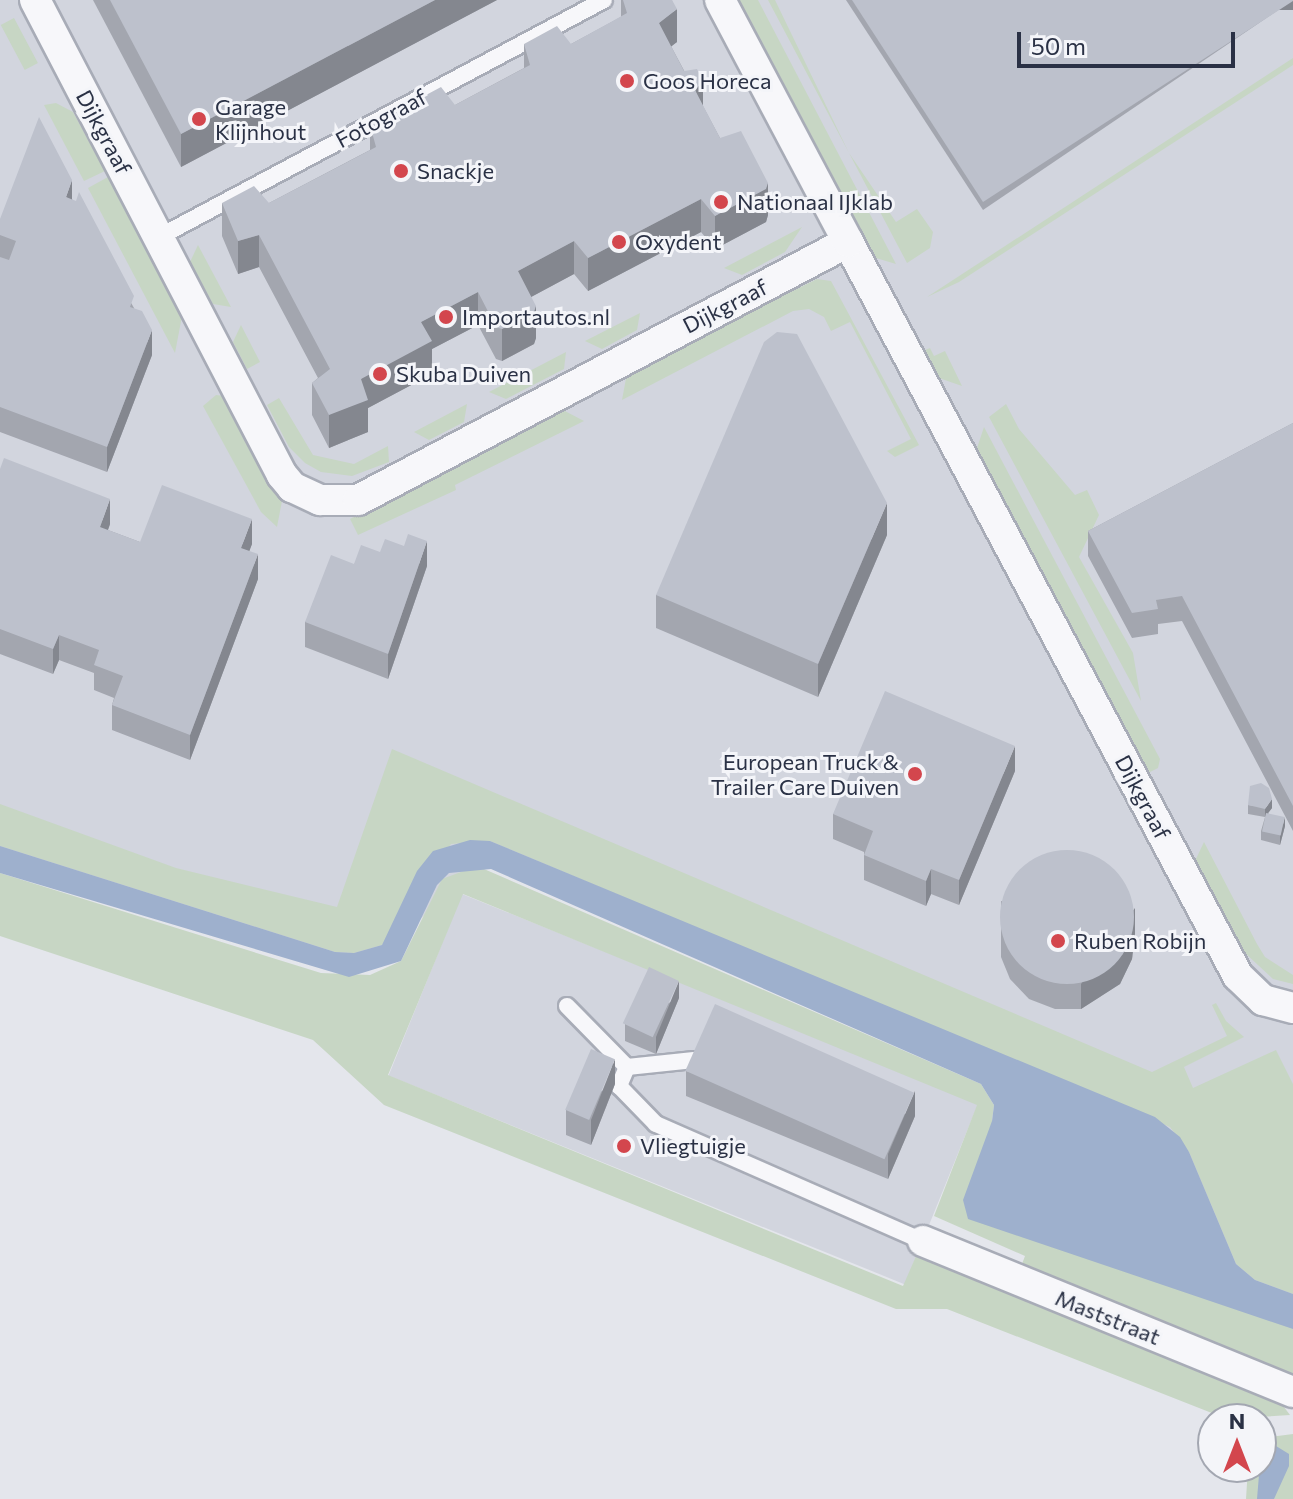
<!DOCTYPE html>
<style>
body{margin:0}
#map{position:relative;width:1293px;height:1499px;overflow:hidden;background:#e4e6ec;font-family:Commissioner,sans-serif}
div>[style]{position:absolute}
.built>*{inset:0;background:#d2d5de;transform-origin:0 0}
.green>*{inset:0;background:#c7d6c4;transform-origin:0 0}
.water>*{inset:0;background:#9eb0cd}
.roads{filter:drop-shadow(2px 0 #a8acb7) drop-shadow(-2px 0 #a8acb7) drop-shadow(0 2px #a8acb7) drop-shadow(0 -2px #a8acb7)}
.service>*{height:16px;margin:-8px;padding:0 8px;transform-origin:8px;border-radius:8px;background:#f7f7fa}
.minor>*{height:30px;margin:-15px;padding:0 15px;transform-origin:15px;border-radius:15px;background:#f7f7fa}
.wall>*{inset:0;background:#a3a6af}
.shaded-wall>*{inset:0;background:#84878f;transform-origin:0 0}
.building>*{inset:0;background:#bdc1cc;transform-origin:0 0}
.round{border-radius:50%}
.dots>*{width:22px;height:22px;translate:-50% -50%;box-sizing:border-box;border:4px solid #f4f5f9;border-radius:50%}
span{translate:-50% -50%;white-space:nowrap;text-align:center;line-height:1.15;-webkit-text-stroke:6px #f4f5f9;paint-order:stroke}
.poi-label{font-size:22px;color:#2a3145}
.left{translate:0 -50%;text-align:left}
.right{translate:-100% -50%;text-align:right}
.street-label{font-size:22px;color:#2a3145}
.north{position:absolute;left:1197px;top:1403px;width:80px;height:80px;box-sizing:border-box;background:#f4f5f9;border:2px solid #a3a7b1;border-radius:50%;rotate:0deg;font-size:22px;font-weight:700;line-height:32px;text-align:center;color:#2a3145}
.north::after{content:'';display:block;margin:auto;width:28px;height:36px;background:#d3464d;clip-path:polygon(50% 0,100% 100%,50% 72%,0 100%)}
.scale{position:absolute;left:1017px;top:32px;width:218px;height:36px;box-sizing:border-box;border:4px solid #2a3145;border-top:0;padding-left:10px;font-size:24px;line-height:28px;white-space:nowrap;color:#2a3145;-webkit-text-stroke:6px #f4f5f9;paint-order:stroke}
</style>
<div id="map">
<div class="built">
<div style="clip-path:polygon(0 0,1293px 0,1293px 1310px,1085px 1232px,1005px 1076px,483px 852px,393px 949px,343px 967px,0 863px)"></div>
<div style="left:462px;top:894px;width:557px;height:196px;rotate:22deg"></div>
</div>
<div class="green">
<div style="clip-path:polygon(738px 0,758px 0,896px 264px,876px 258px)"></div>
<div style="clip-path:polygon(768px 0,775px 0,849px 153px,896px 222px,917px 209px,933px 232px,930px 248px,907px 263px,849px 153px)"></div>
<div style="left:14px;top:18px;width:51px;height:15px;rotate:62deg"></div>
<div style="clip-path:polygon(1293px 58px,1293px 65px,959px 282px,927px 297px)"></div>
<div style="clip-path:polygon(56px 103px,73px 112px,105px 171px,84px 181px,44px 105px)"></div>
<div style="clip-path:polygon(108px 177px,182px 316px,175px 353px,88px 188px)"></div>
<div style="clip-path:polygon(802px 227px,785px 252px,742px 275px,724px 268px)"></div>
<div style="clip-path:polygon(198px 245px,231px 307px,213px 304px,190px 262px)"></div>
<div style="clip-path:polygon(817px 279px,831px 281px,919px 445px,895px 457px,887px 451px,911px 439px,850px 322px,831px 331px,824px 317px,809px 309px,793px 311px,622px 400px,627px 373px)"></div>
<div style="clip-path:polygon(640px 313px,637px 330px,602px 349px,585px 341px)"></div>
<div style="clip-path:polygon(241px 325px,260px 362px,247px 369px,233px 342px)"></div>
<div style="clip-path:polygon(930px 348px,934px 356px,945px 351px,962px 386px,939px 378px,925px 350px)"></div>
<div style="clip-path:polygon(566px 352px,564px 369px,506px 399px,489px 392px)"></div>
<div style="clip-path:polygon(216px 395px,224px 396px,282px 501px,277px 527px,261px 512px,203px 406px)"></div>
<div style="clip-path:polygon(279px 398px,313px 455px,354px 464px,388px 446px,389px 462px,352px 476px,321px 472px,305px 463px,289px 447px,267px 405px)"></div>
<div style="clip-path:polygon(467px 404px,464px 422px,429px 440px,414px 432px)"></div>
<div style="clip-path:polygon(1006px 404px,1019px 429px,1075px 495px,1087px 490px,1099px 515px,1079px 557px,1133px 653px,1141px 701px,989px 417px)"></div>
<div style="clip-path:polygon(561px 409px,584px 421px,455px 485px,456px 490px,358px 535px,350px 519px)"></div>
<div style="clip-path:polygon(984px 427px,1160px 759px,1158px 768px,1148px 773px,977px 448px)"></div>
<div style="clip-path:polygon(392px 749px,1152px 1072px,1227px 1036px,1212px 1005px,1216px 1003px,1226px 1021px,1244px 1037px,1184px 1067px,1193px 1088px,1276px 1050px,1293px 1084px,1293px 1294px,1255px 1280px,1236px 1264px,1189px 1152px,1170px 1127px,490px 841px,451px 844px,382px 945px,354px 953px,335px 952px,0 846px,0 804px,176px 868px,337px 907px)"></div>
<div style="clip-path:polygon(1204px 842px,1257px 944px,1265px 957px,1293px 975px,1293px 984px,1273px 979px,1245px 953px,1195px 861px)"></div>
<div style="clip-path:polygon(477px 866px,981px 1084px,994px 1105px,992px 1121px,1293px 1328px,1293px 1384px,1019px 1272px,1025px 1256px,934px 1216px,977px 1105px,463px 894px,388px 1075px,903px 1286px,920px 1247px,1281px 1403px,1290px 1415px,1227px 1419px,947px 1309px,896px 1309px,384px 1105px,313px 1040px,0 936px,0 873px,321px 973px,370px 975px,401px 961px,442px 879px)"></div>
<div style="clip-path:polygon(1293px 1434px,1293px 1499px,1246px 1499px,1248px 1467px,1261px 1467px,1261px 1438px)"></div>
</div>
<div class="water">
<div style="clip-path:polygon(470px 840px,490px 841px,1155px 1117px,1180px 1137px,1189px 1152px,1236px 1264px,1255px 1280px,1293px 1294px,1293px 1329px,968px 1219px,963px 1200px,992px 1121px,994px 1105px,981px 1084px,491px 869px,449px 873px,437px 885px,401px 961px,349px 977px,0 873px,0 846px,335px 952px,354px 953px,382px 945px,417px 871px,433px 851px)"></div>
<div style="clip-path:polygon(1276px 1446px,1289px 1454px,1289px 1466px,1274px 1499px,1257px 1499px,1261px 1451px)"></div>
</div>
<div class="roads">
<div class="service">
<div style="left:159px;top:237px;width:504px;rotate:-28.04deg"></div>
<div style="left:567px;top:1006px;width:86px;rotate:45.5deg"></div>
<div style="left:694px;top:1060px;width:67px;rotate:174deg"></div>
<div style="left:627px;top:1067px;width:21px;rotate:113deg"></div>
<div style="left:619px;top:1086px;width:53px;rotate:45.8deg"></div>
<div style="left:656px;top:1124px;width:292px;rotate:23.7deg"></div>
</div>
<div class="minor">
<div style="left:35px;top:0;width:535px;rotate:62.53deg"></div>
<div style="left:282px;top:475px;width:16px;rotate:50deg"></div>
<div style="left:292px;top:487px;width:31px;rotate:25deg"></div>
<div style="left:320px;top:500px;width:38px"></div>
<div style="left:358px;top:500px;width:554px;rotate:-27.77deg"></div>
<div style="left:848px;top:242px;width:831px;rotate:62.02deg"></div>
<div style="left:1238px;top:976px;width:35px;rotate:44deg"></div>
<div style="left:1263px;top:1000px;width:31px;rotate:15deg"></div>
<div style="left:720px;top:0;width:274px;rotate:62.1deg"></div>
<div style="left:923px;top:1241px;width:400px;rotate:22.2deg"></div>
</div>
</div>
<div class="wall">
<div style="clip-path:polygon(93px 0,497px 0,181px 167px)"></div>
<div style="clip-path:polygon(621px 0,672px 0,677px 42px,671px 46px,720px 138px,768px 215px,766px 222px,715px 249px,701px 232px,588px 291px,574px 274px,531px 297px,536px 338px,534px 344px,502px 361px,496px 359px,478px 325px,432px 349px,432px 374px,368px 408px,368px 432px,329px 448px,312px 415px,312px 383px,318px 378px,259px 267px,238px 274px,222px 236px,222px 203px,269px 203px,370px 150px,370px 125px,455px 105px,524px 68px,524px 44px,571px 44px,621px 17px)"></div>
<div style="clip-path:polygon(846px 0,1293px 0,983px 210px)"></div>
<div style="clip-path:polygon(72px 199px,134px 308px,152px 355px,107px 472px,0 432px,0 219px)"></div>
<div style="clip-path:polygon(1293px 423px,1293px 831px,1182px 621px,1158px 624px,1158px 634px,1132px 638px,1088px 556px,1088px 531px)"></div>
<div style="clip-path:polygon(0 469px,110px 524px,108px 530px,140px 542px,252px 544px,249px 551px,258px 579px,190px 760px,112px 730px,112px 705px,114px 698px,94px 690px,94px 673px,59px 660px,53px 674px,0 654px)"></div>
<div style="clip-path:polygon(887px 535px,818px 697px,656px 628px,656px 595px)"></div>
<div style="clip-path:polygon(380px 552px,427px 566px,388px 679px,305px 647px,305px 622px,354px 564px)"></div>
<div style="clip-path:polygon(1015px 771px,959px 905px,931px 894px,926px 906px,864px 880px,864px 852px,833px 839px,833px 814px)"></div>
<div style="clip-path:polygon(1248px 805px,1272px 808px,1268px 813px,1285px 826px,1280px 845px,1261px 840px,1261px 831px,1265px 817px,1248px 814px)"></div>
<div style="clip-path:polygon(1001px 901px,1135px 933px,1132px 959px,1120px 984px,1081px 1009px,1055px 1009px,1029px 999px,1010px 979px,1001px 957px)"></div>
<div style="clip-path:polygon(679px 998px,656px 1054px,625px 1041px,625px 1024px)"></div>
<div style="clip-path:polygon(686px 1071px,915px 1116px,888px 1179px,686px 1096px)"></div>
<div style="clip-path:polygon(615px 1084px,591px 1145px,566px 1135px,566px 1110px)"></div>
</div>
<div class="shaded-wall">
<div style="clip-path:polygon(435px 0,497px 0,181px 167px,181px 134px)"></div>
<div style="left:1293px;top:1px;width:9px;height:369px;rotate:90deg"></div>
<div style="clip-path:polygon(677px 9px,677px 42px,659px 56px,659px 23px)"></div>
<div style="clip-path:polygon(703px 81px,703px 113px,695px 90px)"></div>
<div style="clip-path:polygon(72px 180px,72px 205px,66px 197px)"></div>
<div style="clip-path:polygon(768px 183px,768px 215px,766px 222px,715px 249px,715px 216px)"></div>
<div style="clip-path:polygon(701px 199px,701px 232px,588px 291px,588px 258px)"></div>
<div style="clip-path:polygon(259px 235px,259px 267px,238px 274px,238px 241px)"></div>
<div style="clip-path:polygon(574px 241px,574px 274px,518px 304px,518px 271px)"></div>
<div style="clip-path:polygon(478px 292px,478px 325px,432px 349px,432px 374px,368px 408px,368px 432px,329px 448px,329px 415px,361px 379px,421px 322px)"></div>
<div style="clip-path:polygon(536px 306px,536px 338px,534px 344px,502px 361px,502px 329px)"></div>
<div style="clip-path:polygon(152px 330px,152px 355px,107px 472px,107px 447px)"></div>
<div style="clip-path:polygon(110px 499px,110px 524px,100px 552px,100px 527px)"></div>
<div style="clip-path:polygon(887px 503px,887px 535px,818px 697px,818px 664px)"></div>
<div style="clip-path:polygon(252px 519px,252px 544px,241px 573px,241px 548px)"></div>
<div style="clip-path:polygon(427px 541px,427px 566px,388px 679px,388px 654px)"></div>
<div style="clip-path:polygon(258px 554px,258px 579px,190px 760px,190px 735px)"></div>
<div style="clip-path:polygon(59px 635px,59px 660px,53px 674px,53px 649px)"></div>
<div style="clip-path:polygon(1015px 746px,1015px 771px,959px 905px,959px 880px)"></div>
<div style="clip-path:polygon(1272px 799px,1272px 808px,1265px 817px,1265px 809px)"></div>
<div style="clip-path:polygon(1285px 817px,1285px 826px,1280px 845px,1280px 836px)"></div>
<div style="clip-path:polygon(931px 869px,931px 894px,926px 906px,926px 881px)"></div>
<div style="clip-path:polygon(1135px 908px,1135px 933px,1132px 959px,1120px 984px,1081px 1009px,1081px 984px)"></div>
<div style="clip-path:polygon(679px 981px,679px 998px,656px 1054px,656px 1037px)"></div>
<div style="clip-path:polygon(615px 1059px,615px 1084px,591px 1145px,591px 1120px)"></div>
<div style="clip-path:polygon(915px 1091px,915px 1116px,888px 1179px,888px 1154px)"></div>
</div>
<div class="building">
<div style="clip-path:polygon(110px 0,435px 0,181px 134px)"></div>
<div style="clip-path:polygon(623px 0,672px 0,677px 9px,659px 23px,684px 71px,697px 69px,703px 81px,695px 90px,720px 138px,741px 131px,768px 183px,766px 189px,715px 216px,701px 199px,588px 258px,574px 241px,518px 271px,536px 306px,534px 312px,502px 329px,496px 327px,478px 292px,421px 322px,432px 341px,361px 379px,368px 400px,329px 415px,312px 383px,330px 369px,259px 235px,238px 241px,222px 203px,254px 186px,269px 203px,376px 147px,370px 125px,441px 87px,455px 105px,530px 65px,524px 44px,557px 26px,571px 44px,627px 13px)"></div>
<div style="clip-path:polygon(852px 0,1293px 0,1293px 1px,983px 202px)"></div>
<div style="clip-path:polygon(39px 117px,72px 180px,66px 197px,76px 201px,79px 192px,134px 296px,130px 307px,142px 311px,152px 330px,107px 447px,0 407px,0 257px,9px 260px,16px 241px,0 235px,0 219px)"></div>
<div style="clip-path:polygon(777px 332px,797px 334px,887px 503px,818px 664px,656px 595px,764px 342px)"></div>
<div style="clip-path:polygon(1293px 423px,1293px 806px,1182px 596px,1156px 600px,1158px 609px,1132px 613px,1088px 531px)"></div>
<div style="clip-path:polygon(4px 458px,110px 499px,100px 527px,140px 542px,162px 485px,252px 519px,241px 548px,258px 554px,190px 735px,112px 705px,123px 676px,94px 665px,99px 650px,59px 635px,53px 649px,0 629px,0 469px)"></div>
<div style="clip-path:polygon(408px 534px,427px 541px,388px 654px,305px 622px,331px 555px,354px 564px,361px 545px,380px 552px,385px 539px,404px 546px)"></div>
<div style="clip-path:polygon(885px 691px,1015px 746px,959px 880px,931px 869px,926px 881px,864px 855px,873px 831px,833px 814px)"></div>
<div style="clip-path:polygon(1261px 783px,1269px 788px,1272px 799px,1265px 809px,1248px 805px,1250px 786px)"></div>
<div style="left:1266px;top:813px;width:19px;height:19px;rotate:12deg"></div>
<div class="round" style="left:1000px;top:850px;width:134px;height:134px"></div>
<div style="left:649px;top:967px;width:33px;height:62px;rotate:25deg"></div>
<div style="left:715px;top:1004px;width:218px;height:73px;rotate:24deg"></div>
<div style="left:591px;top:1049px;width:26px;height:66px;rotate:23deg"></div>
</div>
<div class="dots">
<div style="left:627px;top:81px;background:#d3464d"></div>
<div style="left:199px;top:119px;background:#d3464d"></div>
<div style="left:401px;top:171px;background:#d3464d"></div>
<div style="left:721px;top:202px;background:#d3464d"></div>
<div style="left:619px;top:242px;background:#d3464d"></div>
<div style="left:446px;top:317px;background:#d3464d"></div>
<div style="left:380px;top:374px;background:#d3464d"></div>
<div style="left:915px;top:774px;background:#d3464d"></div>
<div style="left:1058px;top:941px;background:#d3464d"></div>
<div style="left:624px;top:1146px;background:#d3464d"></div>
</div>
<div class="poi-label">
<span class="left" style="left:643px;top:81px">Goos Horeca</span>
<span class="left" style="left:215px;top:119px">Garage<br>Klijnhout</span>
<span class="left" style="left:417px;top:171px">Snackje</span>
<span class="left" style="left:737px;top:202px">Nationaal IJklab</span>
<span class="left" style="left:635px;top:242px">Oxydent</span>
<span class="left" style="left:462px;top:317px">Importautos.nl</span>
<span class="left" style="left:396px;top:374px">Skuba Duiven</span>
<span class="right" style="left:899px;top:774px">European Truck &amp;<br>Trailer Care Duiven</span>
<span class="left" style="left:1074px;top:941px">Ruben Robijn</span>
<span class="left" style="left:640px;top:1146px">Vliegtuigje</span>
</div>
<div class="street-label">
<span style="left:381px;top:118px;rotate:-28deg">Fotograaf</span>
<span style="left:104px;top:132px;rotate:62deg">Dijkgraaf</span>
<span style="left:725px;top:306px;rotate:-27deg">Dijkgraaf</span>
<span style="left:1143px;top:797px;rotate:62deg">Dijkgraaf</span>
<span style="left:1108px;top:1317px;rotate:22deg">Maststraat</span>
</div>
<div class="north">N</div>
<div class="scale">50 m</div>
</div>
